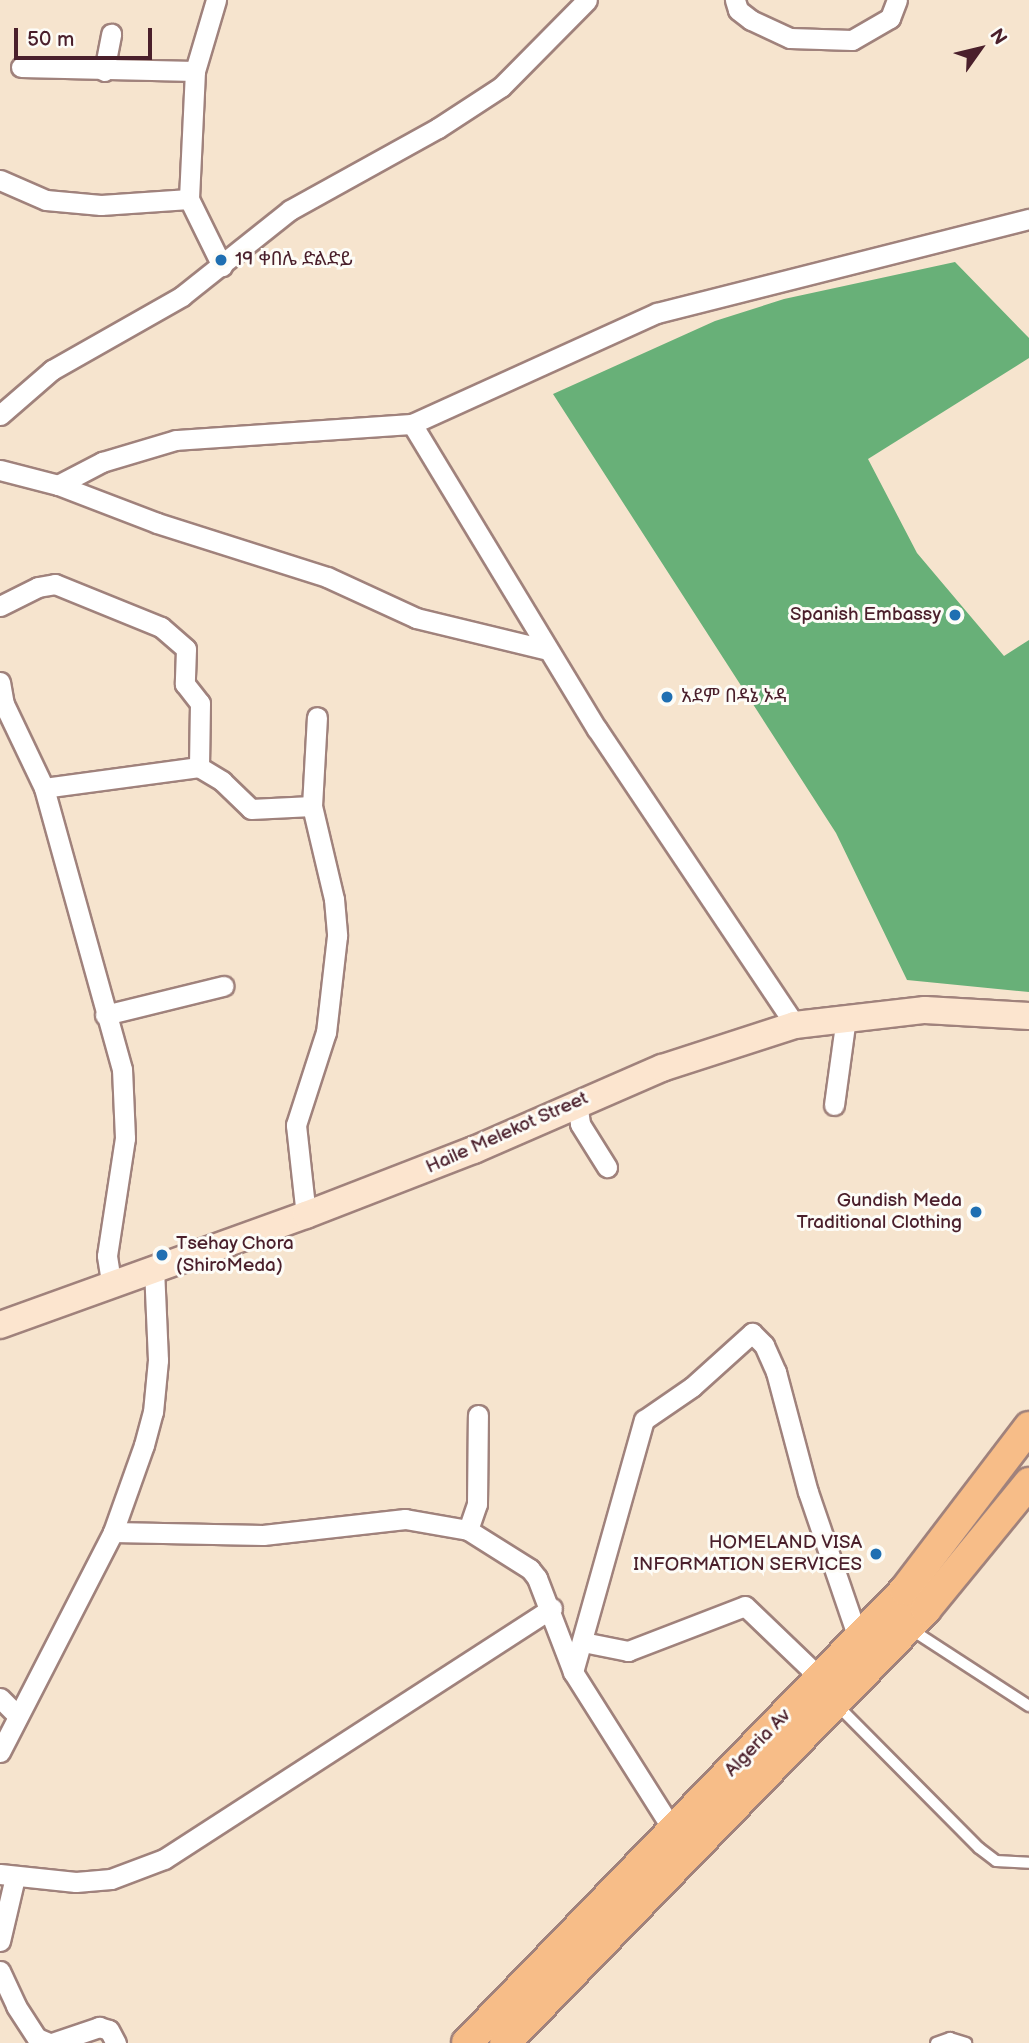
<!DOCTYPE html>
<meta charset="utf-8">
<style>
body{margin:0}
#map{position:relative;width:1029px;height:2043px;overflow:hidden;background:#f6e4ce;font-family:"Balsamiq Sans","Noto Sans Ethiopic",sans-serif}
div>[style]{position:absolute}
.forest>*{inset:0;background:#68b078}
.roads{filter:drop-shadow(2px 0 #a0827c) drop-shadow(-2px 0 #a0827c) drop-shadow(0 2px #a0827c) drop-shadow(0 -2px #a0827c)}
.service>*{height:10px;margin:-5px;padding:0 5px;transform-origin:5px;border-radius:5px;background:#fff}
.minor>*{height:19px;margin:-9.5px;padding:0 9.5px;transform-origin:9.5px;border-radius:9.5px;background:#fff}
.secondary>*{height:26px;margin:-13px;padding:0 13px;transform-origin:13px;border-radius:13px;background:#fce5cf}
.primary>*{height:30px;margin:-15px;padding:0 15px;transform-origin:15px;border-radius:15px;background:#f7bd88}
.dots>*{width:19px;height:19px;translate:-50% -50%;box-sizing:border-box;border:4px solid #fdfcf7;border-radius:50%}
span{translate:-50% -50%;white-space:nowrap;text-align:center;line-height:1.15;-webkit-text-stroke:6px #fdfcf7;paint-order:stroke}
.poi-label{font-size:19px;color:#4a1f2b}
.left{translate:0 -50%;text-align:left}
.right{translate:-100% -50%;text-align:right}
.street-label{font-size:19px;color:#4a1f2b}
.north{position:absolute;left:945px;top:14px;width:70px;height:70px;-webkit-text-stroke:5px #fdfcf7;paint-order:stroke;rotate:56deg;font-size:19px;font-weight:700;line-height:28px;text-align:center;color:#4a1f2b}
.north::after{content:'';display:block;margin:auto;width:24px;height:32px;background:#4a1f2b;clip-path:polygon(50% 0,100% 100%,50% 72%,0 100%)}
.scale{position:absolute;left:14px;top:28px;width:138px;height:32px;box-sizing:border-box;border:4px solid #4a1f2b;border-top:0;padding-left:9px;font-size:21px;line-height:24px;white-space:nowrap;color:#4a1f2b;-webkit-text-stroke:5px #fdfcf7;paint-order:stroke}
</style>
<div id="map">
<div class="forest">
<div style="clip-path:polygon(955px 262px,1029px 338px,1029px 358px,868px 459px,917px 553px,1004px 656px,1029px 640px,1029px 992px,907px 980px,836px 833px,553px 394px,715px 321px,784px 299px)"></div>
</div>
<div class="roads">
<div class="service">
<div style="left:912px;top:1630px;width:140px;rotate:33deg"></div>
<div style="left:838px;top:1706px;width:200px;rotate:45.2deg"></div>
<div style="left:979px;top:1848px;width:21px;rotate:37deg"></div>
<div style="left:996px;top:1861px;width:33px;rotate:3deg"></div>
<div style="left:936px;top:2043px;width:15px;rotate:-20deg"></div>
<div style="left:950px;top:2038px;width:17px;rotate:17deg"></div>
</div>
<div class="minor">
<div style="left:216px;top:0;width:74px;rotate:106.5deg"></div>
<div style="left:195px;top:71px;width:128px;rotate:92.7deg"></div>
<div style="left:189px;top:199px;width:75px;rotate:63.8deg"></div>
<div style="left:735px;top:0;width:10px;rotate:73deg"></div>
<div style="left:738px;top:10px;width:16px;rotate:38deg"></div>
<div style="left:751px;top:20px;width:43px;rotate:24.8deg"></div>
<div style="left:790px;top:38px;width:62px;rotate:1.8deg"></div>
<div style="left:852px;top:40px;width:44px;rotate:-30.1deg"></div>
<div style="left:890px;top:18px;width:19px;rotate:-69deg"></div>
<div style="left:21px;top:67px;width:174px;rotate:1.3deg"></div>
<div style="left:104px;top:71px;width:38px;rotate:-79deg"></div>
<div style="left:0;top:180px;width:50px;rotate:23.5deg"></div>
<div style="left:46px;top:200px;width:55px;rotate:5.2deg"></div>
<div style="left:101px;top:205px;width:88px;rotate:-3.9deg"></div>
<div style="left:0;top:415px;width:69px;rotate:-40.9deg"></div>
<div style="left:52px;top:370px;width:150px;rotate:-29.6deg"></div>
<div style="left:182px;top:296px;width:138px;rotate:-38.5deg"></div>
<div style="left:290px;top:210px;width:169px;rotate:-29deg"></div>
<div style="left:438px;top:128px;width:75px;rotate:-33.1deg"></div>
<div style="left:501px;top:87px;width:122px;rotate:-45.3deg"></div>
<div style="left:412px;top:424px;width:357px;rotate:58.8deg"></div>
<div style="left:597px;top:729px;width:356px;rotate:56.2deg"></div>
<div style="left:0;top:470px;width:60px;rotate:14.5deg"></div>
<div style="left:58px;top:485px;width:50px;rotate:-27.6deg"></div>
<div style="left:102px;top:462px;width:77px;rotate:-16.6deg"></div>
<div style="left:176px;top:440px;width:237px;rotate:-3.9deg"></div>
<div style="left:412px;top:424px;width:269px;rotate:-24.4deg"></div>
<div style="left:657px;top:313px;width:384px;rotate:-14.2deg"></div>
<div style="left:58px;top:485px;width:106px;rotate:21deg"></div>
<div style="left:157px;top:523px;width:178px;rotate:17.6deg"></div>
<div style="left:327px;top:577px;width:98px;rotate:24.7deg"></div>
<div style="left:416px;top:618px;width:136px;rotate:13.6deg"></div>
<div style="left:0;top:606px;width:42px;rotate:-26.6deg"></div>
<div style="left:38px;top:587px;width:17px;rotate:-10deg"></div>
<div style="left:55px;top:584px;width:114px;rotate:22.1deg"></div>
<div style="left:161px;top:627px;width:33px;rotate:41deg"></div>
<div style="left:186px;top:649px;width:35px;rotate:92deg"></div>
<div style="left:185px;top:684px;width:24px;rotate:52deg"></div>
<div style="left:200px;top:703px;width:64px;rotate:90.9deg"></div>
<div style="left:199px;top:767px;width:156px;rotate:172.3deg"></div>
<div style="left:44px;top:788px;width:292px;rotate:74.5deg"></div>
<div style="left:122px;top:1069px;width:69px;rotate:87.5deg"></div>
<div style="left:125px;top:1138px;width:119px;rotate:98.7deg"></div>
<div style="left:107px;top:1256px;width:26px;rotate:81deg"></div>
<div style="left:0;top:682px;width:22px;rotate:80deg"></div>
<div style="left:4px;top:704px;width:93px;rotate:64.5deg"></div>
<div style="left:199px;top:767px;width:27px;rotate:31deg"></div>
<div style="left:222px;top:781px;width:40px;rotate:44deg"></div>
<div style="left:251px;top:809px;width:61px;rotate:-2.8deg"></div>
<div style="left:312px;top:806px;width:96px;rotate:76.7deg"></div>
<div style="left:334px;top:899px;width:37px;rotate:85deg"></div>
<div style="left:337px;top:936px;width:97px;rotate:96.5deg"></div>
<div style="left:326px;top:1032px;width:98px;rotate:107.9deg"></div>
<div style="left:296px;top:1125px;width:91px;rotate:83.7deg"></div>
<div style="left:312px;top:806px;width:89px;rotate:-86.8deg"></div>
<div style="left:105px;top:1015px;width:122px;rotate:-13.8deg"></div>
<div style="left:577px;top:1102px;width:22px;rotate:82deg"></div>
<div style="left:580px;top:1124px;width:51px;rotate:57.9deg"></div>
<div style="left:834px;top:1105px;width:89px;rotate:-82.2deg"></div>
<div style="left:468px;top:1530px;width:28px;rotate:-71deg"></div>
<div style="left:477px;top:1504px;width:89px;rotate:-89.4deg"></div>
<div style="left:113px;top:1532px;width:150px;rotate:1.1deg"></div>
<div style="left:263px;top:1535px;width:143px;rotate:-6.4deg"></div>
<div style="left:405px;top:1519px;width:64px;rotate:9.9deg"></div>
<div style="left:468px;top:1530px;width:73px;rotate:32.2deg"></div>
<div style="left:530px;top:1569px;width:11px;rotate:52deg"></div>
<div style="left:537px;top:1578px;width:101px;rotate:69deg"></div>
<div style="left:573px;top:1672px;width:189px;rotate:57.7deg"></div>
<div style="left:583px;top:1642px;width:46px;rotate:11.3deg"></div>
<div style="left:628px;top:1651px;width:125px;rotate:-21deg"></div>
<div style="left:745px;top:1606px;width:104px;rotate:43.8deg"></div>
<div style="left:573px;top:1672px;width:262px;rotate:-74.3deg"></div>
<div style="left:644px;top:1420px;width:58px;rotate:-34.5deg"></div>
<div style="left:692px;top:1387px;width:81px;rotate:-42deg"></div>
<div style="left:752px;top:1333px;width:17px;rotate:45deg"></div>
<div style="left:764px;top:1345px;width:30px;rotate:66deg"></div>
<div style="left:776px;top:1372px;width:124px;rotate:75.1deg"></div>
<div style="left:808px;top:1492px;width:154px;rotate:71.1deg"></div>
<div style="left:0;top:1698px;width:25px;rotate:45deg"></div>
<div style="left:0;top:1752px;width:247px;rotate:-62.8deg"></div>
<div style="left:113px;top:1532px;width:92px;rotate:-70.4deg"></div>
<div style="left:144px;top:1445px;width:34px;rotate:-75deg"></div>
<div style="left:153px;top:1412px;width:52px;rotate:-84.5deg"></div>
<div style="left:158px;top:1360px;width:92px;rotate:-92.5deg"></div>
<div style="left:0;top:1874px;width:76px;rotate:6deg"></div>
<div style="left:76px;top:1882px;width:35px;rotate:-5deg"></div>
<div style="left:111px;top:1879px;width:57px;rotate:-20.7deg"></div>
<div style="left:164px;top:1859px;width:462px;rotate:-32.9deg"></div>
<div style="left:0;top:1941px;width:66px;rotate:-76.8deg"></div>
<div style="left:0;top:1971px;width:38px;rotate:65deg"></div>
<div style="left:16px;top:2006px;width:38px;rotate:57deg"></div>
<div style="left:37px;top:2038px;width:13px;rotate:23deg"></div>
<div style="left:52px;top:2043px;width:50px;rotate:-18.8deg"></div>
<div style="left:99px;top:2027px;width:10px;rotate:17deg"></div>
<div style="left:109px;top:2030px;width:15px;rotate:62deg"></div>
</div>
<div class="secondary">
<div style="left:0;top:1325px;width:325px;rotate:-19.8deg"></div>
<div style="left:306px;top:1215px;width:180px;rotate:-21.2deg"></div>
<div style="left:474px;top:1150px;width:205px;rotate:-23.6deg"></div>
<div style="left:662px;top:1068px;width:140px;rotate:-17.9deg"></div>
<div style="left:795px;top:1025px;width:131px;rotate:-6.6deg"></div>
<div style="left:925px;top:1010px;width:104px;rotate:3.3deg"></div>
</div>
<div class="primary">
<div style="left:467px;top:2043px;width:630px;rotate:-45.96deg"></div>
<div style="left:905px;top:1590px;width:205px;rotate:-52.7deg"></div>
<div style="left:505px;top:2043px;width:605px;rotate:-45.87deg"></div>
<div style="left:926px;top:1609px;width:163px;rotate:-50.7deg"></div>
</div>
</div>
<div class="dots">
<div style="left:221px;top:260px;background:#1f6fb2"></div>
<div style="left:955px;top:615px;background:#1f6fb2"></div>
<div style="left:667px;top:697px;background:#1f6fb2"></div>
<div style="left:976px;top:1212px;background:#1f6fb2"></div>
<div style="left:162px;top:1255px;background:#1f6fb2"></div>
<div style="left:876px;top:1554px;background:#1f6fb2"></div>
</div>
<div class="poi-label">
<span class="left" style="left:235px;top:260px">19 ቀበሌ ድልድይ</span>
<span class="right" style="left:941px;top:615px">Spanish Embassy</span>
<span class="left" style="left:681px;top:697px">አደም በዳኔ ኦዳ</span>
<span class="right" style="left:962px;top:1212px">Gundish Meda<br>Traditional Clothing</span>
<span class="left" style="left:176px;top:1255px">Tsehay Chora<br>(ShiroMeda)</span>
<span class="right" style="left:862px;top:1554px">HOMELAND VISA<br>INFORMATION SERVICES</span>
</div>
<div class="street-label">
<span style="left:507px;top:1133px;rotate:-24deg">Haile Melekot Street</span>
<span style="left:758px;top:1743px;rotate:-46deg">Algeria Av</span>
</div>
<div class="north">N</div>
<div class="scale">50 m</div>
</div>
